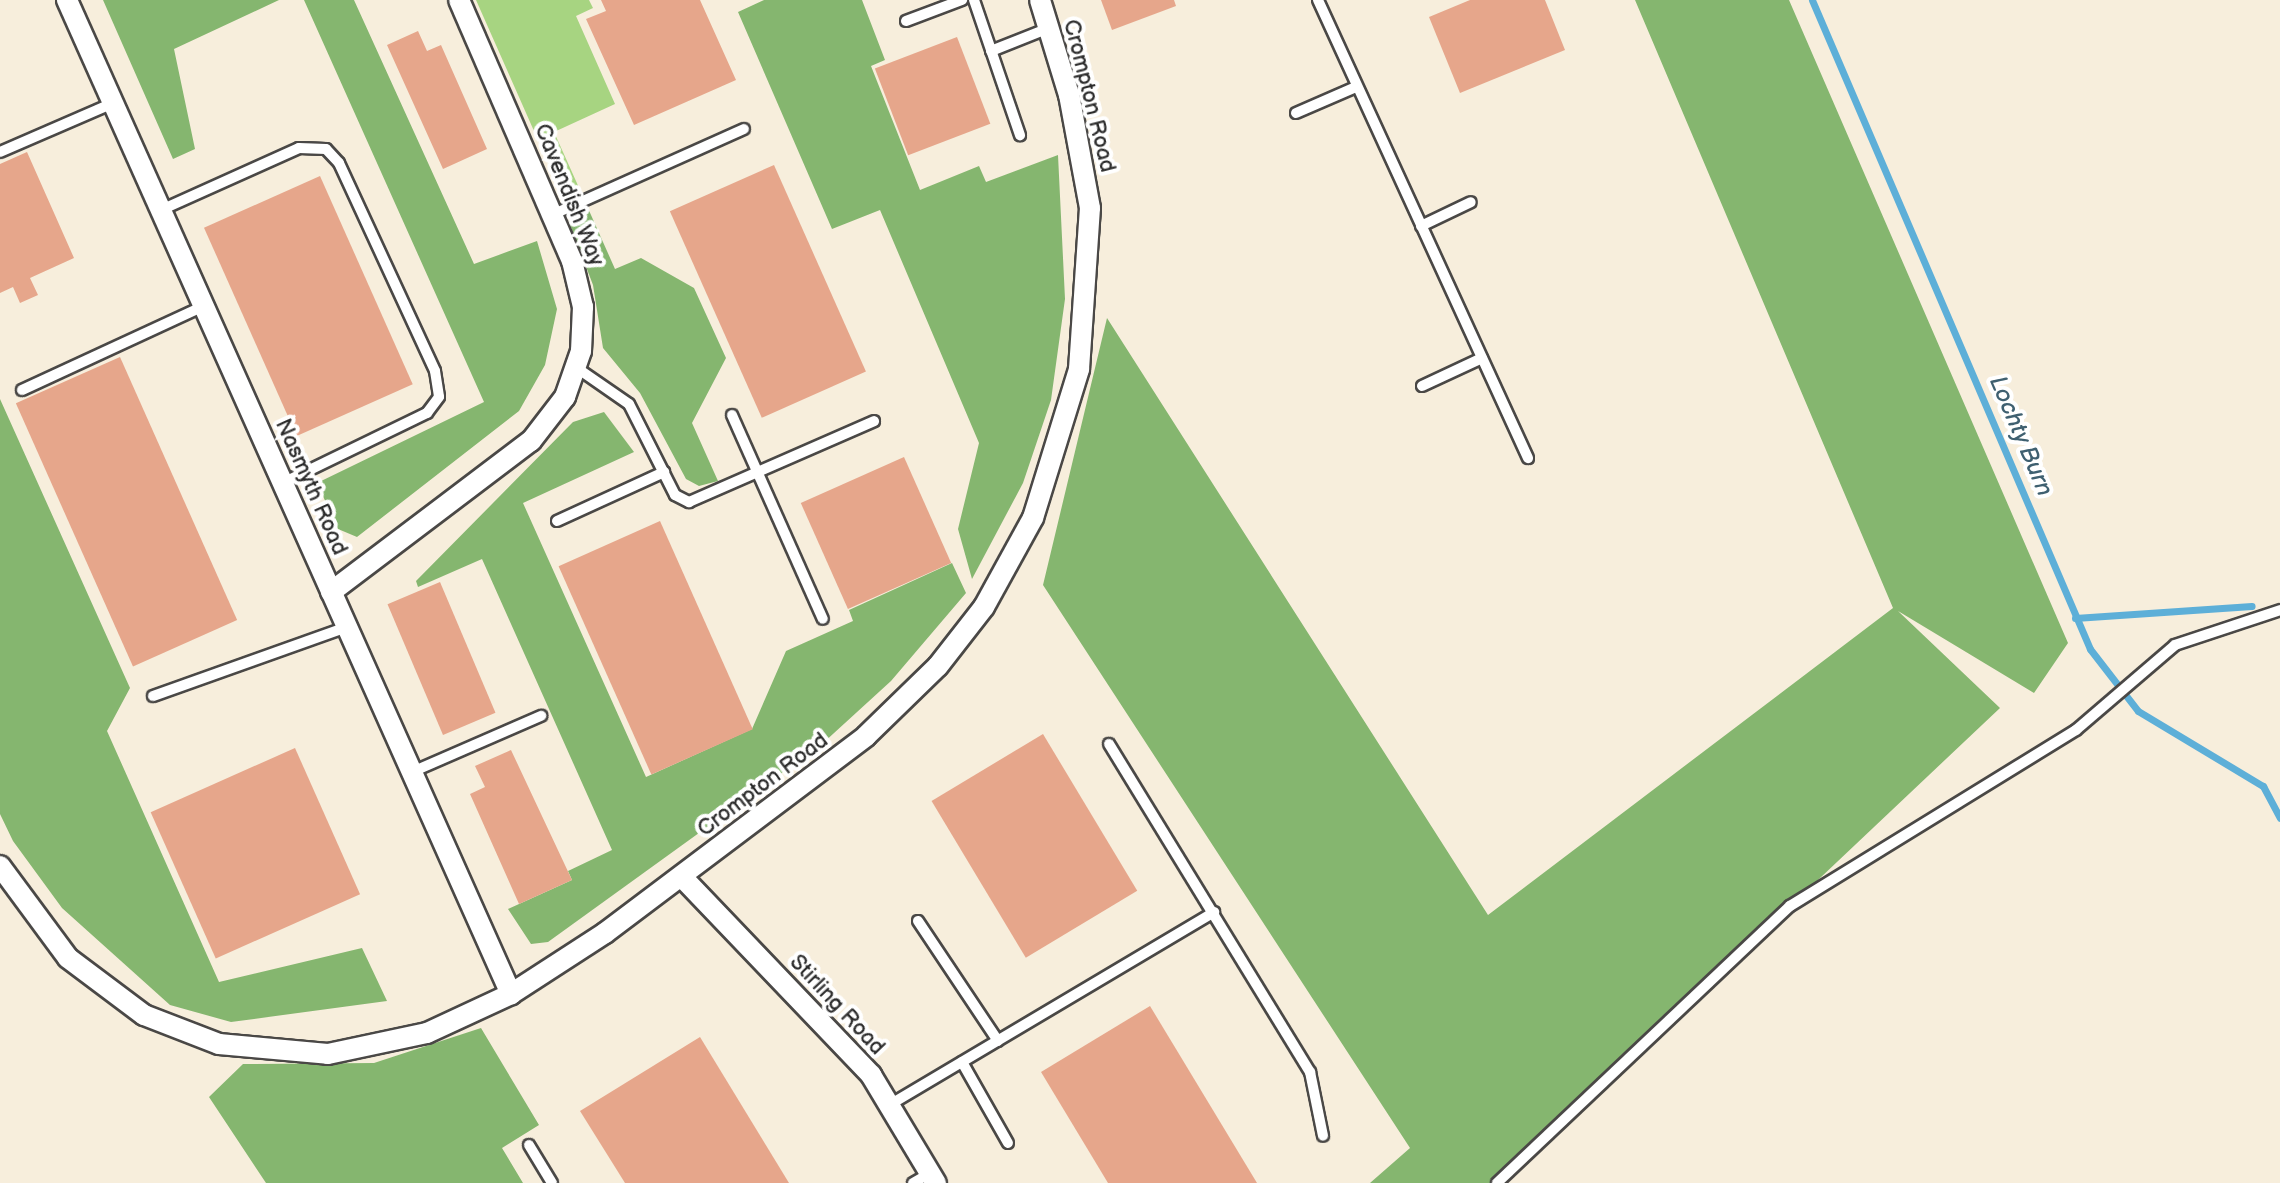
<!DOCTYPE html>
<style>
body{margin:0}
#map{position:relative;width:2280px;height:1183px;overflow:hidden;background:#f7eedc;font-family:"Balsamiq Sans",sans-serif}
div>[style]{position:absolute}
.green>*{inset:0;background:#a7d481}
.forest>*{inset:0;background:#85b66f}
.stream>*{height:7px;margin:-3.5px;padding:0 3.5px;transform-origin:3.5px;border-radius:3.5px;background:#5dafd8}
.building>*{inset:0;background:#e6a68b;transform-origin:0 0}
.roads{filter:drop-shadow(2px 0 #4a4846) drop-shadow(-2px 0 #4a4846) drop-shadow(0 2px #4a4846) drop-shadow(0 -2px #4a4846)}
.lane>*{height:10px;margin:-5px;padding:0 5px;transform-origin:5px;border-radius:5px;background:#fff}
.street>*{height:20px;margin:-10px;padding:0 10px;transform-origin:10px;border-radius:10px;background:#fff}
span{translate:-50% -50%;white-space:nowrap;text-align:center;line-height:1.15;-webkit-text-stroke:8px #fff;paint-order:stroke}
.street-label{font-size:22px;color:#2b2b2b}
.water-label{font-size:24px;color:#3f6070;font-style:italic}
</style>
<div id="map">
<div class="green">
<div style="clip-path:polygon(476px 0,589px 0,593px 8px,576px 16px,615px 104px,554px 132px,580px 190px,557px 183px)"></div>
</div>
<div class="forest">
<div style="clip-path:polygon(103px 0,279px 0,174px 49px,195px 149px,173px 159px)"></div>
<div style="clip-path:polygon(304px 0,354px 0,474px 264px,537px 241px,557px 309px,545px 365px,519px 411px,357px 537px,338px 529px,317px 483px,484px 402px)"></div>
<div style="clip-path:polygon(764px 0,862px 0,885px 60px,871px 66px,920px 190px,979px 166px,986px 182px,1058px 155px,1065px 299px,1051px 400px,1023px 483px,972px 579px,958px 529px,979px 443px,880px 210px,832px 229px,738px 12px)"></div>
<div style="clip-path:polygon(1635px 0,1789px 0,2068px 643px,2034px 693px,1898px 611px,2000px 708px,1497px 1183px,1370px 1183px,1410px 1148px,1043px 585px,1107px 318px,1488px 915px,1893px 608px)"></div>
<div style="clip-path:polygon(587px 206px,615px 269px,641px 258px,694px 288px,726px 358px,692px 423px,718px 481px,699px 486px,686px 479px,640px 393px,603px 348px,593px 285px,569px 222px)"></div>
<div style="clip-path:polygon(0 399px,130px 688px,107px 731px,219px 982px,362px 948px,387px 1001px,231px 1022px,170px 1005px,62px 908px,13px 841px,0 814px)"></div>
<div style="clip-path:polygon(604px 412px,634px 452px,523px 503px,646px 777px,752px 729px,786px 651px,853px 621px,849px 610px,952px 563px,966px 593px,891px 681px,822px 744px,548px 942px,531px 944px,508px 909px,572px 880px,568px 871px,612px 850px,482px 559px,418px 587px,416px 581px,573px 422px)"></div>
<div style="clip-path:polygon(481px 1028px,539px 1125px,502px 1148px,523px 1183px,266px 1183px,209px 1097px,243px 1064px,374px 1063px)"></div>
</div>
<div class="stream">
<div style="left:1812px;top:0;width:706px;rotate:66.81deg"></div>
<div style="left:2090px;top:649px;width:78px;rotate:52.3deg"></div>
<div style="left:2138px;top:711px;width:146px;rotate:31deg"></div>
<div style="left:2263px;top:786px;width:36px;rotate:62deg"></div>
<div style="left:2075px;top:618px;width:177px;rotate:-3.9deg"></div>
</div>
<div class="building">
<div style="clip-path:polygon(601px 0,700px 0,736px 80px,634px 125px,586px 19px,606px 11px)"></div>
<div style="clip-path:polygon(1101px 0,1174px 0,1176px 6px,1112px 30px)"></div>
<div style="clip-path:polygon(1470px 0,1545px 0,1565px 50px,1460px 93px,1429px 17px)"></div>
<div style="clip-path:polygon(418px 31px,427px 51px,441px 45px,487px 149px,443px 169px,387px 45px)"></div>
<div style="left:957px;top:37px;width:93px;height:88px;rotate:69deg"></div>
<div style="clip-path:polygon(27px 152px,74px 258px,30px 278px,38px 295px,20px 303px,13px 287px,0 293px,0 164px)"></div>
<div style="left:774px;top:165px;width:226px;height:114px;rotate:66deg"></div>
<div style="left:320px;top:176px;width:228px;height:127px;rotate:66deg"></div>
<div style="left:120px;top:357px;width:288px;height:114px;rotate:66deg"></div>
<div style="left:904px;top:457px;width:116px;height:113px;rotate:66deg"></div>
<div style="left:660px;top:521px;width:228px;height:111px;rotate:66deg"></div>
<div style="left:440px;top:582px;width:142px;height:57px;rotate:67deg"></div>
<div style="left:1043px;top:734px;width:183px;height:130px;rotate:59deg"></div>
<div style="left:295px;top:748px;width:160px;height:158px;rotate:66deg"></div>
<div style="clip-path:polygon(511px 750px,572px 880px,519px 904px,470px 794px,485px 787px,475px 766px)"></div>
<div style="clip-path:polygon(1150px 1006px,1257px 1183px,1108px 1183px,1041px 1072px)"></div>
<div style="clip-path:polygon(700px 1037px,789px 1183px,625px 1183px,580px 1111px)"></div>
</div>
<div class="roads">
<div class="lane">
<div style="left:974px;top:0;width:143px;rotate:71.2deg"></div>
<div style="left:1318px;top:0;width:504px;rotate:65.37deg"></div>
<div style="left:906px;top:21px;width:60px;rotate:-20.6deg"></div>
<div style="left:991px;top:51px;width:62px;rotate:-21.6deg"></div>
<div style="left:1296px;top:113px;width:65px;rotate:-23.4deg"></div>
<div style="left:0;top:152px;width:123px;rotate:-23.4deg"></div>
<div style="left:161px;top:210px;width:151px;rotate:-24.2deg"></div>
<div style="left:299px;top:148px;width:27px;rotate:2deg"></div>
<div style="left:326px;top:149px;width:19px;rotate:47deg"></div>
<div style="left:339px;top:163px;width:229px;rotate:65.2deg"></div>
<div style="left:435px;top:371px;width:26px;rotate:81deg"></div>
<div style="left:439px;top:397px;width:20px;rotate:127deg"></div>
<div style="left:427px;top:413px;width:160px;rotate:154.1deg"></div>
<div style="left:554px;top:214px;width:208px;rotate:-24.1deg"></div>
<div style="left:1421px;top:226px;width:55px;rotate:-25.6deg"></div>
<div style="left:577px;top:368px;width:63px;rotate:34.7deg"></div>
<div style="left:629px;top:404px;width:102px;rotate:63.2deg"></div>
<div style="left:675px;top:495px;width:16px;rotate:27deg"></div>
<div style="left:689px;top:502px;width:202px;rotate:-23.6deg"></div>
<div style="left:1422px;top:386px;width:66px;rotate:-25deg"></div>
<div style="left:22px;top:390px;width:200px;rotate:-24.8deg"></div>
<div style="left:732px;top:415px;width:223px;rotate:66deg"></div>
<div style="left:557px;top:521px;width:118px;rotate:-24.6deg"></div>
<div style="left:153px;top:696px;width:206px;rotate:-19.6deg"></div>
<div style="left:1109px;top:744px;width:385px;rotate:58.5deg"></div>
<div style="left:1310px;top:1072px;width:65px;rotate:78.5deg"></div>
<div style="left:412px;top:772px;width:141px;rotate:-23.5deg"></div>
<div style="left:918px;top:921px;width:144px;rotate:56.3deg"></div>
<div style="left:962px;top:1062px;width:93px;rotate:60.4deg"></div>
<div style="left:891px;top:1104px;width:376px;rotate:-30.7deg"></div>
<div style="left:529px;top:1145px;width:44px;rotate:58.8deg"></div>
<div style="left:913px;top:1183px;width:20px;rotate:-30deg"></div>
<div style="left:1497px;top:1183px;width:403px;rotate:-43.4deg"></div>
<div style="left:1790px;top:906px;width:336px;rotate:-31.6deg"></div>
<div style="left:2076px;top:730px;width:130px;rotate:-40.6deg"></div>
<div style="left:2175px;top:645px;width:111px;rotate:-18.4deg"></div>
</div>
<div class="street">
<div style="left:67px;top:0;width:1089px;rotate:65.93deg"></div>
<div style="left:331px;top:592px;width:251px;rotate:-37.1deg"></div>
<div style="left:531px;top:441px;width:56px;rotate:-52.3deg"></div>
<div style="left:565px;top:397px;width:49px;rotate:-70.8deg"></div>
<div style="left:581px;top:351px;width:44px;rotate:-87.4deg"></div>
<div style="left:583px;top:307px;width:47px;rotate:-103.4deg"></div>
<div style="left:572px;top:261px;width:284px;rotate:-113.4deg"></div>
<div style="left:0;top:866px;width:114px;rotate:53.5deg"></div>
<div style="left:68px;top:958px;width:95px;rotate:36.9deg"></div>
<div style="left:144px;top:1015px;width:80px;rotate:21.1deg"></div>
<div style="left:219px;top:1044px;width:109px;rotate:5.2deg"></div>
<div style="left:328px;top:1054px;width:101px;rotate:-12deg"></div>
<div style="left:427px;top:1033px;width:93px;rotate:-24.9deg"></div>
<div style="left:511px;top:994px;width:112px;rotate:-33deg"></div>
<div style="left:605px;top:933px;width:327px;rotate:-37deg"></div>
<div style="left:866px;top:736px;width:100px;rotate:-44.2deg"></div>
<div style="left:938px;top:666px;width:75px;rotate:-52.1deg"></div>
<div style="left:984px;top:607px;width:102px;rotate:-61.2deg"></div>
<div style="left:1033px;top:518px;width:156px;rotate:-72.8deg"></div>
<div style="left:1079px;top:369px;width:161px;rotate:-86.1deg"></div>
<div style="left:1090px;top:208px;width:115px;rotate:-100.5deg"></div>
<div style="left:1069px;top:95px;width:99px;rotate:-107deg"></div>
<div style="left:682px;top:877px;width:274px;rotate:46.3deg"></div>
<div style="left:871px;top:1075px;width:126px;rotate:59deg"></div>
</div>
</div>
<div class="street-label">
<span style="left:1089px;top:96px;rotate:76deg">Crompton Road</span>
<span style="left:569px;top:195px;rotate:68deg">Cavendish Way</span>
<span style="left:311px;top:487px;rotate:66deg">Nasmyth Road</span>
<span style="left:763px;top:785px;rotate:-37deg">Crompton Road</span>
<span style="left:837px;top:1005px;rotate:47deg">Stirling Road</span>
</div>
<div class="water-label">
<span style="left:2021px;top:436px;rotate:67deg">Lochty Burn</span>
</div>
</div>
